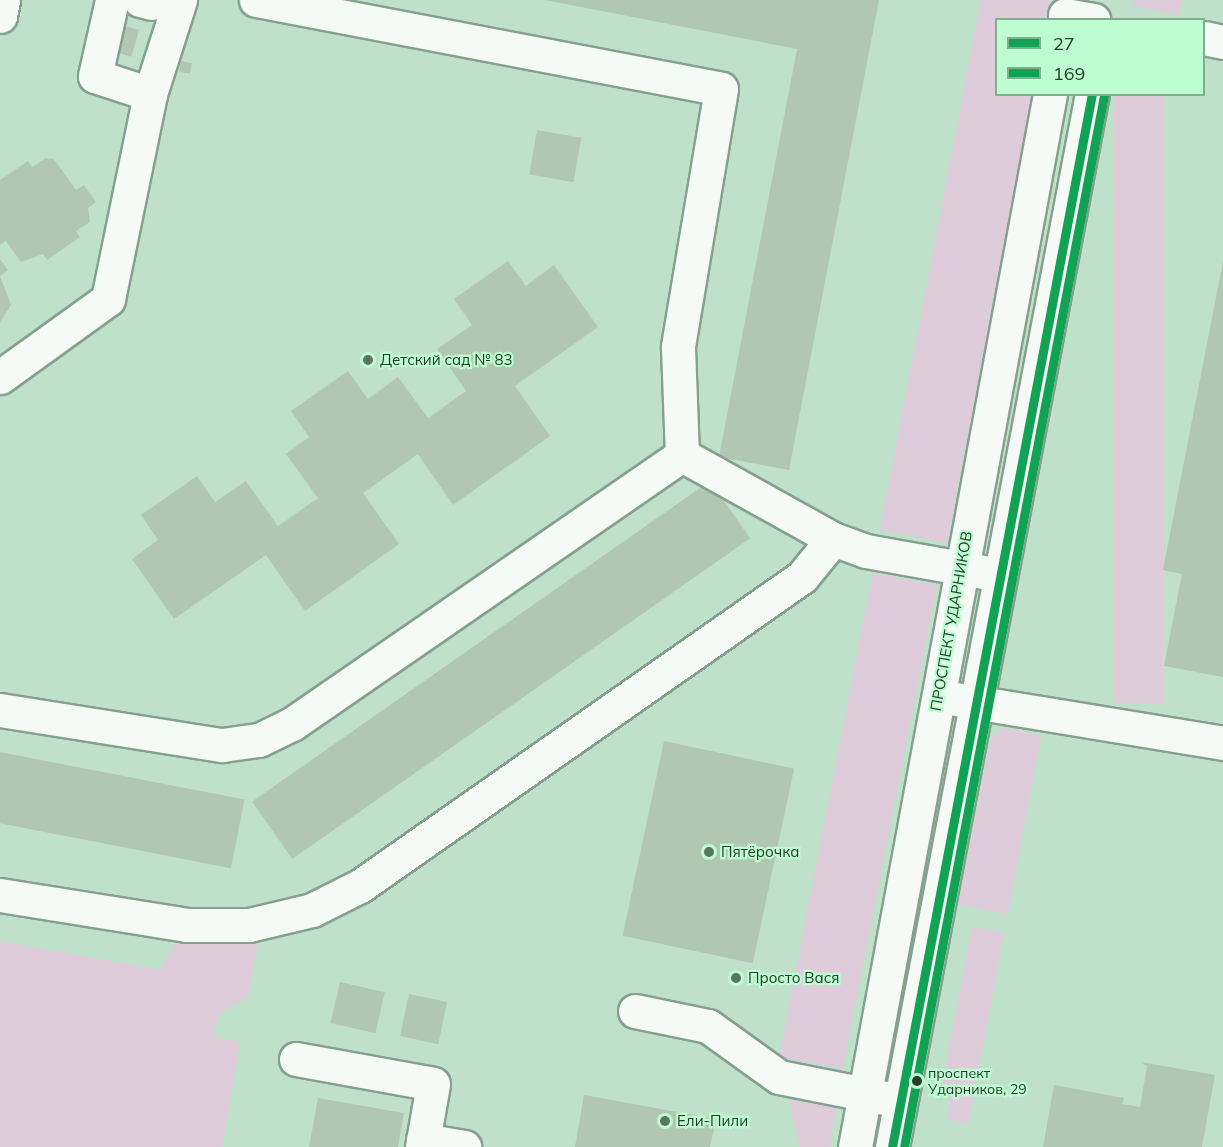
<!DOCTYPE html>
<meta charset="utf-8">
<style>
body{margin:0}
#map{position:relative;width:1223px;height:1147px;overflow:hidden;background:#bfe1ca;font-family:Mulish,sans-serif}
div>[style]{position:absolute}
.green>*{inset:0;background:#deccdb;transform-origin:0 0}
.building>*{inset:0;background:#b1c7b2;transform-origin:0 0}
.roads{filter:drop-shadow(2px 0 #85a08f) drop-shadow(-2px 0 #85a08f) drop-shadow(0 2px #85a08f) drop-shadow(0 -2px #85a08f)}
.minor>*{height:33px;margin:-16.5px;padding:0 16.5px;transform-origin:16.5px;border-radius:16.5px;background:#f5faf7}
.bus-1>*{height:9px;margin:-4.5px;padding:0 4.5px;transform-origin:4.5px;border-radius:4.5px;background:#11a353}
.bus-2>*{height:9px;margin:-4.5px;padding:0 4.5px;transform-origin:4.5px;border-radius:4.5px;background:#11a353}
.dots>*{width:16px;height:16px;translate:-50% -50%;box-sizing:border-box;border:3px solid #befcd2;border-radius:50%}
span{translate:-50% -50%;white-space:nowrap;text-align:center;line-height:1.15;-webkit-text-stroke:4.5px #befcd2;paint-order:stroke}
.bus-label{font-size:14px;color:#233c2c}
.left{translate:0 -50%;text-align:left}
.poi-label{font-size:15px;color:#233c2c}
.street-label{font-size:15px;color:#233c2c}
.legend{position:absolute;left:995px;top:18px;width:210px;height:78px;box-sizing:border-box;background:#befcd2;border:2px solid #80af90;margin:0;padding:8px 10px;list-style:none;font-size:18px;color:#233c2c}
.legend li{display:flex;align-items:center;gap:12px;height:30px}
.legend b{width:30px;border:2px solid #80af90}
</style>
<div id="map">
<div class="green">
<div style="clip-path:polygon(981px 0,1050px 0,1046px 19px,996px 20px,996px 94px,1032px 95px,947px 543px,880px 530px)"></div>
<div style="clip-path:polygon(1133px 0,1182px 0,1179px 15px,1131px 6px)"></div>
<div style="left:1114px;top:95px;width:49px;height:608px"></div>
<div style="left:873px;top:573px;width:65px;height:493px;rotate:11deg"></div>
<div style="clip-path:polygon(1003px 728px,1041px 735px,1008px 914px,959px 905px,991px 738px)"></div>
<div style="clip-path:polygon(972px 927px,1004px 933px,968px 1124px,947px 1120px,951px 1094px,941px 1091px)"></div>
<div style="clip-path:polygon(177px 939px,258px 945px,247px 998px,220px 1013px,212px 1036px,240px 1042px,222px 1147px,0 1147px,0 941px,160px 970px)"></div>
<div style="clip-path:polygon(789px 1099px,836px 1108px,830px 1147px,799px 1147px)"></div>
</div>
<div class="building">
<div style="clip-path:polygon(545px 0,879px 0,789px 470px,719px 457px,797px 49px)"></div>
<div style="left:115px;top:23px;width:25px;height:28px;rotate:16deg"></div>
<div style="left:181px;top:61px;width:11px;height:11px;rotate:10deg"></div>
<div style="left:537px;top:130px;width:45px;height:45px;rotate:10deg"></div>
<div style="clip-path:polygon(46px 158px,54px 159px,76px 190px,84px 185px,96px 202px,88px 208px,90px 222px,76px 231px,80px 237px,47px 260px,43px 254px,21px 262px,6px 241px,0 245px,0 180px,28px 161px,32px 167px)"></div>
<div style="clip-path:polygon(0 259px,8px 270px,0 276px,11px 305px,0 322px)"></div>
<div style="clip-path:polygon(508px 261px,526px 286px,554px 265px,598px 327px,515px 386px,550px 436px,453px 505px,418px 454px,363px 493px,399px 544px,305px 611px,266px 555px,174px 619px,132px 559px,158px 540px,141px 515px,197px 476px,215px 502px,246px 481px,278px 526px,318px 498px,286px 454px,309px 437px,291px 411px,348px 371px,368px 399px,398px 377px,428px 418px,466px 391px,437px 349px,472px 325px,454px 299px)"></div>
<div style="clip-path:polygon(1223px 261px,1223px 677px,1164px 666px,1182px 574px,1163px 570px)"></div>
<div style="left:710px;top:481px;width:70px;height:559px;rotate:55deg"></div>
<div style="left:664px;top:741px;width:133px;height:199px;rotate:12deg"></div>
<div style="left:0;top:752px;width:249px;height:70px;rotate:11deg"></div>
<div style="left:340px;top:982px;width:46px;height:42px;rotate:13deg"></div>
<div style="left:409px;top:994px;width:39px;height:43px;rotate:12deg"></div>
<div style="clip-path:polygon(1141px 1062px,1215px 1075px,1202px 1147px,1043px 1147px,1054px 1085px,1124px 1098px,1122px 1104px,1140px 1107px,1147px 1066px)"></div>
<div style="clip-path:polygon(584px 1095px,716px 1119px,710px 1147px,575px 1147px)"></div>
<div style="clip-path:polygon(318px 1098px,404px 1113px,398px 1147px,309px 1147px)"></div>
</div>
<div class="roads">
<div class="minor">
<div style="left:112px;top:0;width:78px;rotate:102.6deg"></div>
<div style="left:95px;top:76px;width:58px;rotate:18.1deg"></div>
<div style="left:140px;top:0;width:12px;rotate:14deg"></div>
<div style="left:256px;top:0;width:473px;rotate:10.8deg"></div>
<div style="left:721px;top:89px;width:262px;rotate:99.5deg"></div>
<div style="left:678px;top:347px;width:108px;rotate:87.9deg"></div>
<div style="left:682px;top:455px;width:173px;rotate:29.1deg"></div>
<div style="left:1065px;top:15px;width:29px;rotate:10deg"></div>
<div style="left:0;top:16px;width:16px;rotate:-79deg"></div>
<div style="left:1204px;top:38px;width:19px;rotate:12deg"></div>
<div style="left:0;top:377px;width:133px;rotate:-35.8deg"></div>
<div style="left:108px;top:299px;width:209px;rotate:-78.4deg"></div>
<div style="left:150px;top:94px;width:99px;rotate:-72.3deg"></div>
<div style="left:955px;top:699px;width:272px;rotate:9.3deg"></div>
<div style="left:0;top:710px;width:225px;rotate:9deg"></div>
<div style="left:222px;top:745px;width:37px;rotate:-8deg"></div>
<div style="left:259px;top:740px;width:37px;rotate:-26deg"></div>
<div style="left:292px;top:724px;width:474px;rotate:-34.6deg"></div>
<div style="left:0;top:895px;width:189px;rotate:9.1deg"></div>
<div style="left:187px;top:925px;width:62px"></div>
<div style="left:249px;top:925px;width:65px;rotate:-13.4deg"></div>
<div style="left:312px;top:910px;width:54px;rotate:-26.6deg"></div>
<div style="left:360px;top:886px;width:539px;rotate:-34.96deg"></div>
<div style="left:802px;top:577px;width:49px;rotate:-50.8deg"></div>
<div style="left:833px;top:539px;width:35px;rotate:20deg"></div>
<div style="left:866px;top:551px;width:136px;rotate:10.2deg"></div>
<div style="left:635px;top:1011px;width:75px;rotate:11.6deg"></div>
<div style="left:708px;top:1026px;width:87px;rotate:35.7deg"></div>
<div style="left:779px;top:1077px;width:108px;rotate:11.2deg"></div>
<div style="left:296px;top:1059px;width:139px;rotate:10.3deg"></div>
<div style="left:433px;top:1084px;width:64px;rotate:99.9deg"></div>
<div style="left:423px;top:1140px;width:42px;rotate:9.7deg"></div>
<div style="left:855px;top:1147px;width:1071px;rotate:-79.51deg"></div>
<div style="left:892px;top:1147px;width:1072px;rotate:-79.25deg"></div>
</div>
</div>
<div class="bus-1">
<div style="left:892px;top:1147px;width:1072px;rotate:-79.25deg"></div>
</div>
<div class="bus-2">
<div style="left:904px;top:1147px;width:1070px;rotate:-79.23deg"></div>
</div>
<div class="dots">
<div style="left:368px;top:360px;background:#5a7663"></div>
<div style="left:709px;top:852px;background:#5a7663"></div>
<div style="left:736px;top:978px;background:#5a7663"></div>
<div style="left:917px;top:1081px;background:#233c2c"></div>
<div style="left:665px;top:1121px;background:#5a7663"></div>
</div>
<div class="bus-label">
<span class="left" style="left:928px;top:1081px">проспект<br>Ударников, 29</span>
</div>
<div class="poi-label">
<span class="left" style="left:380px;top:360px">Детский сад № 83</span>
<span class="left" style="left:721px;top:852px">Пятёрочка</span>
<span class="left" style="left:748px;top:978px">Просто Вася</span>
<span class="left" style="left:677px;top:1121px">Ели-Пили</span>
</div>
<div class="street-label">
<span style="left:951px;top:621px;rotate:-80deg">ПРОСПЕКТ УДАРНИКОВ</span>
</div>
<ul class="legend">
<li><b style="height:8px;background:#11a353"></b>27</li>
<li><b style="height:8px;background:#11a353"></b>169</li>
</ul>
</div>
